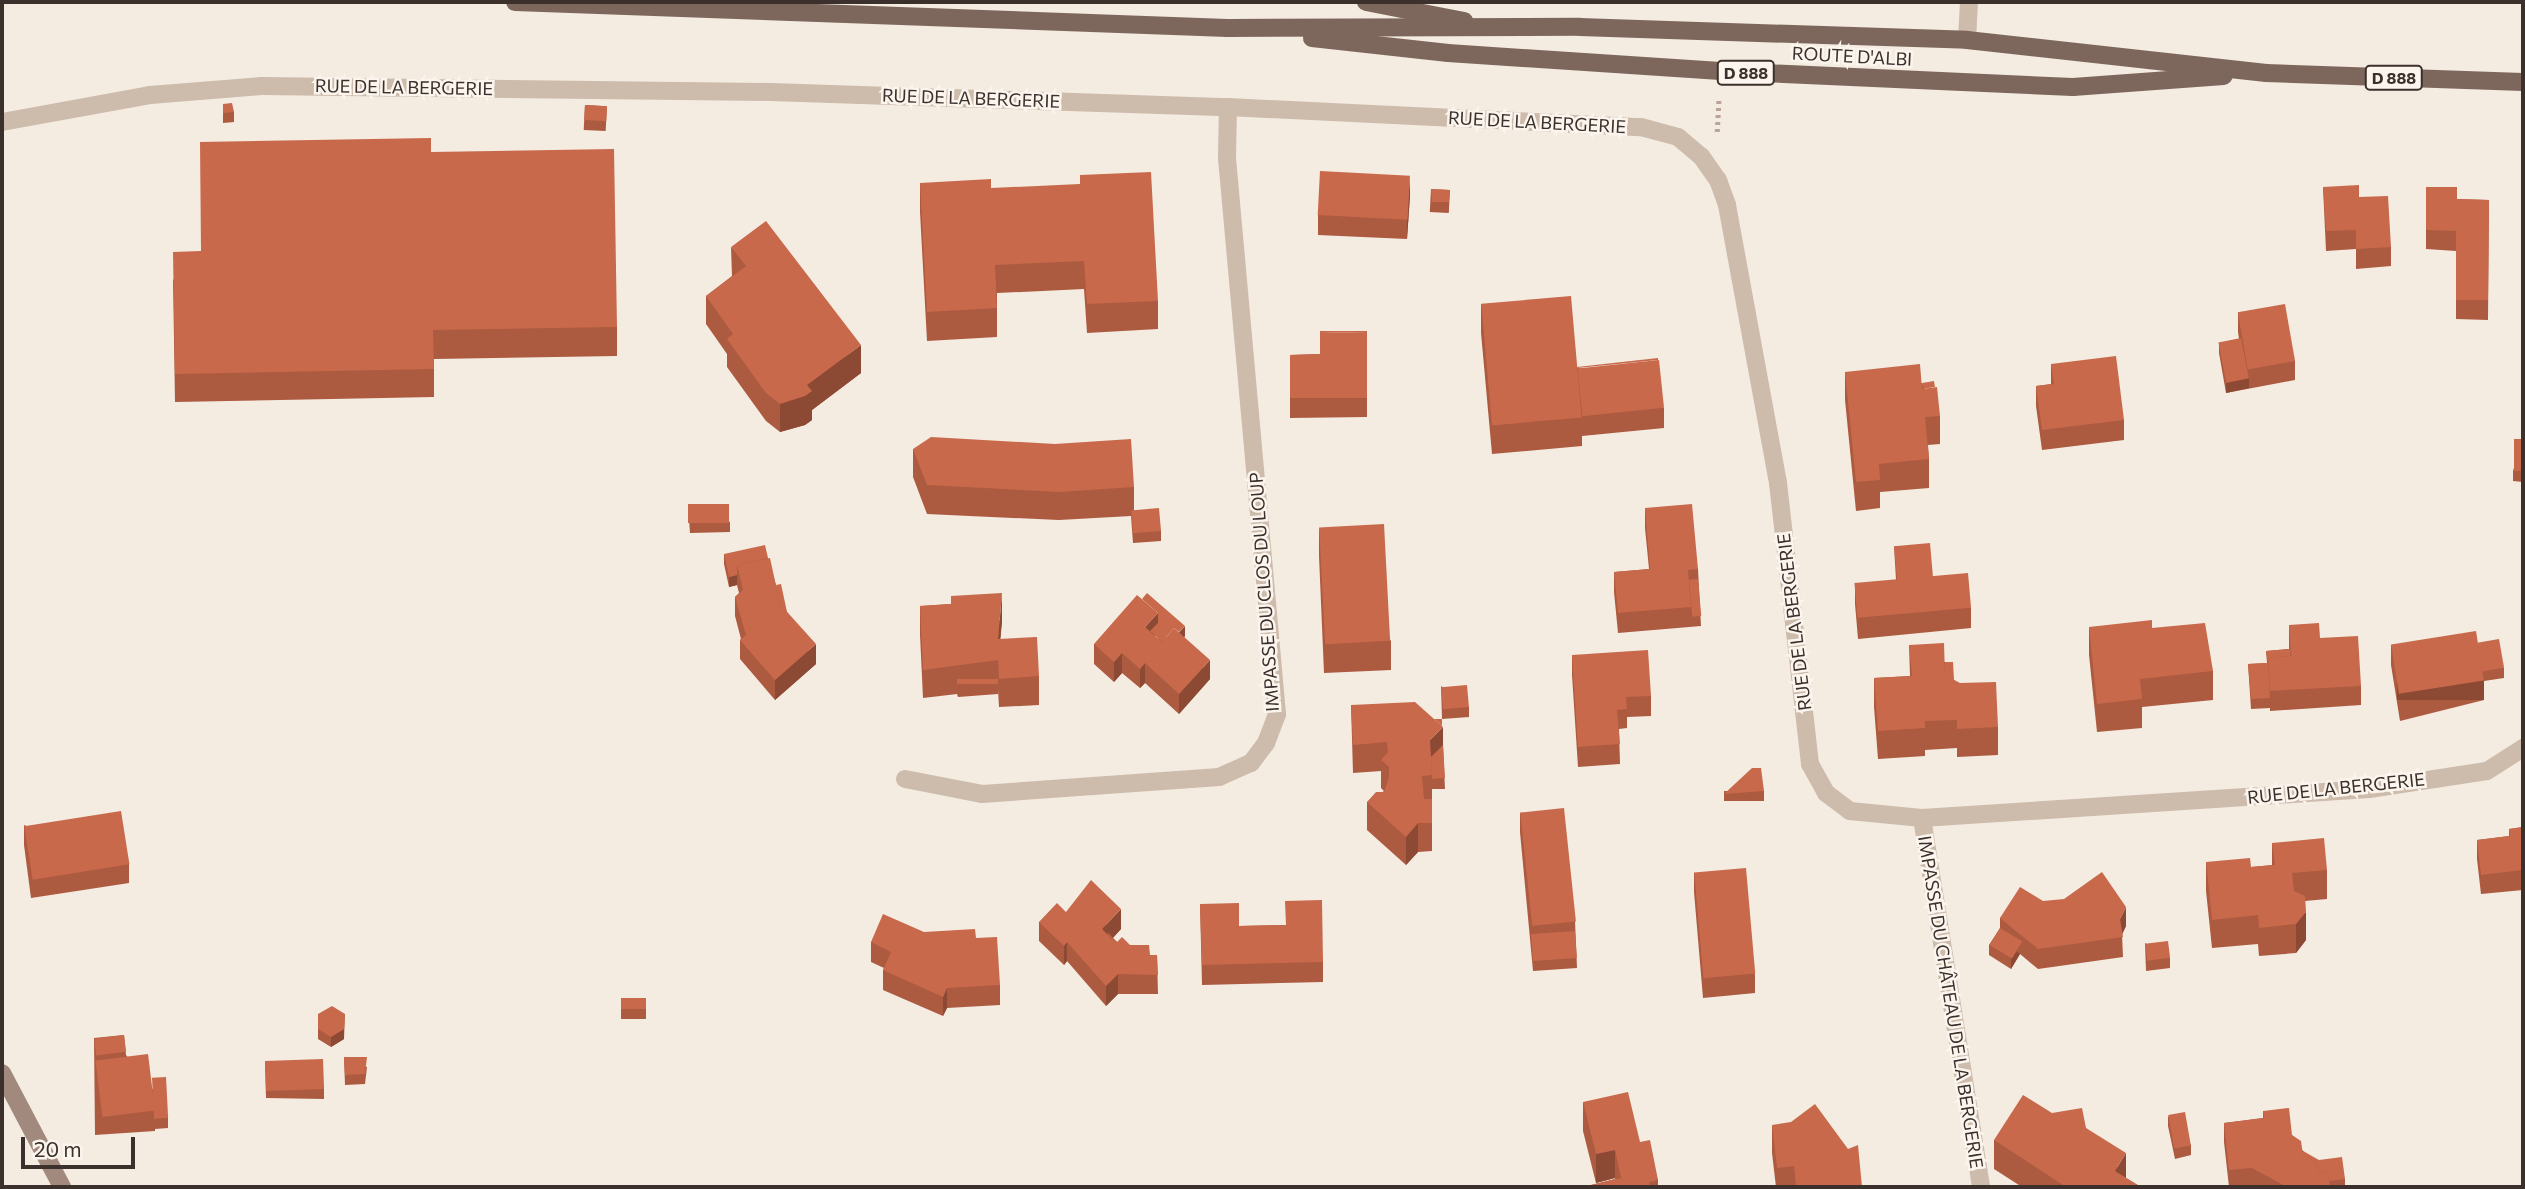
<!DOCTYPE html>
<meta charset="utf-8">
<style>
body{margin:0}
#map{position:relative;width:2525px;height:1189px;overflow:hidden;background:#f4ebe1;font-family:Commissioner,sans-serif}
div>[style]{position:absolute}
.path>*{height:4.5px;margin-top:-2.25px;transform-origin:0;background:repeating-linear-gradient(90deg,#b9a596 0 3.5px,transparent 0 7px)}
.street>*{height:18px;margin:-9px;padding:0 9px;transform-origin:9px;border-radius:9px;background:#cdbbac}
.secondary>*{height:18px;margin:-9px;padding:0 9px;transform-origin:9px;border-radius:9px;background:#a18a7d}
.primary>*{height:18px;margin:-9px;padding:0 9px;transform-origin:9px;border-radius:9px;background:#7d675c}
.wall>*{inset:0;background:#ac5a40;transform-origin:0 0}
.shaded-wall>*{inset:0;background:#8c4a34;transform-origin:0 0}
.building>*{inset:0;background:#c8694b;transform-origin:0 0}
span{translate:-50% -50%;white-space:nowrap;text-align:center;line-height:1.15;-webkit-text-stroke:5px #fbf5ee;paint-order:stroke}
.shield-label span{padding:2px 5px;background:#fbf5ee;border:2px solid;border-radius:5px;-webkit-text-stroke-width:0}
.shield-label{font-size:16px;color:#3b302b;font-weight:700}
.street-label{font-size:18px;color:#3b302b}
.frame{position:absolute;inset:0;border:4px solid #3b302b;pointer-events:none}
.scale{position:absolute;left:21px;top:1137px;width:114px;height:32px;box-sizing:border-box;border:4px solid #3b302b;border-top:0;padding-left:9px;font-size:21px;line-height:24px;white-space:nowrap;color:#3b302b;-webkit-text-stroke:5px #fbf5ee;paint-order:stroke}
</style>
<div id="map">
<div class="path">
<div style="left:1717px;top:132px;width:34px;rotate:-87deg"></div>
</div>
<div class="street">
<div style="left:1967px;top:40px;width:38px;rotate:-87deg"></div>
<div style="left:2px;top:122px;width:150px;rotate:-10.3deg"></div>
<div style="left:150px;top:95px;width:111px;rotate:-4.6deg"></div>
<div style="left:261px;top:86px;width:510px;rotate:0.67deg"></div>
<div style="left:771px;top:92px;width:457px;rotate:1.9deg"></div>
<div style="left:1228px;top:107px;width:413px;rotate:2.8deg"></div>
<div style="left:1641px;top:127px;width:38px;rotate:15deg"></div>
<div style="left:1678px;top:137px;width:30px;rotate:40deg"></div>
<div style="left:1701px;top:156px;width:29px;rotate:55deg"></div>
<div style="left:1718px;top:180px;width:27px;rotate:70deg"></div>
<div style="left:1727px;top:205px;width:283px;rotate:79.6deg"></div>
<div style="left:1778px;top:483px;width:283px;rotate:83.5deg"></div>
<div style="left:1810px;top:764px;width:33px;rotate:61deg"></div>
<div style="left:1826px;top:793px;width:30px;rotate:37deg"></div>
<div style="left:1850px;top:811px;width:72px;rotate:5.6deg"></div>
<div style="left:1922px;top:818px;width:448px;rotate:-3.7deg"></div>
<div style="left:2369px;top:789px;width:119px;rotate:-8.7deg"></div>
<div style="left:2487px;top:771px;width:43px;rotate:-32.6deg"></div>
<div style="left:905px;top:779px;width:78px;rotate:11deg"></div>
<div style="left:982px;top:794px;width:238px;rotate:-4.1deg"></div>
<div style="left:1219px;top:777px;width:35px;rotate:-24deg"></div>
<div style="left:1251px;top:763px;width:25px;rotate:-53deg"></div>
<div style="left:1266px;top:743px;width:31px;rotate:-69deg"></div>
<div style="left:1277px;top:714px;width:558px;rotate:-95.14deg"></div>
<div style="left:1227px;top:158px;width:51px;rotate:-88.9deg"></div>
<div style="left:1922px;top:818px;width:374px;rotate:80.9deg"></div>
</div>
<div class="secondary">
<div style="left:2px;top:1073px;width:129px;rotate:62.2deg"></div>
</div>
<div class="primary">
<div style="left:515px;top:2px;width:713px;rotate:2.09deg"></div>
<div style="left:1228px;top:28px;width:352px;rotate:-0.2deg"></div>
<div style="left:1580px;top:27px;width:387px;rotate:1.9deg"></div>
<div style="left:1967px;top:40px;width:301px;rotate:6.3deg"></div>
<div style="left:2266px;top:73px;width:257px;rotate:2deg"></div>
<div style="left:1366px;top:2px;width:100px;rotate:11deg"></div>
<div style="left:1312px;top:38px;width:137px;rotate:6.3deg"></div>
<div style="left:1448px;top:53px;width:273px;rotate:3.8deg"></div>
<div style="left:1720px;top:71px;width:353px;rotate:2.6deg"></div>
<div style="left:2073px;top:87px;width:151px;rotate:-4.2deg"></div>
</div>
<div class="wall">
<div style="clip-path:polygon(223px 104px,234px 112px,234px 122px,223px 123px)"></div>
<div style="left:585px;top:105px;width:22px;height:25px;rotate:3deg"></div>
<div style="clip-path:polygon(431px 152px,617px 327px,617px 356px,434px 359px,434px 397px,175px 402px,173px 280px,201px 251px)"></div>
<div style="clip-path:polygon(920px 183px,991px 188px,1158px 301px,1158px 329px,1087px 333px,1084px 289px,997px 293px,997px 337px,927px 341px,920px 212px)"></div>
<div style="clip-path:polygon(2323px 187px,2359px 197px,2391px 247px,2391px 266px,2356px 269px,2356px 249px,2326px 251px)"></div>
<div style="clip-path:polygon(2426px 187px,2457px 199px,2489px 200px,2488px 320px,2456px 319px,2456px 251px,2426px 249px)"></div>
<div style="left:1431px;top:189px;width:19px;height:23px;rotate:3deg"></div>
<div style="clip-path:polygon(1410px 195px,1407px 239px,1318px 235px,1318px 215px)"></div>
<div style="clip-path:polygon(731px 247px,861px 373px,812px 410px,812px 420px,805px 425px,780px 432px,766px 421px,727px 367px,727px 354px,706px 324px,706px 296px,732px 276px)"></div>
<div style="clip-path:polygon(1481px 304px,1577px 367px,1664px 408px,1664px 428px,1582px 436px,1582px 446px,1492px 454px,1481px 333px)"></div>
<div style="clip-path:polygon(2238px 312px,2295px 361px,2295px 380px,2226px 393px,2219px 353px,2219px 343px,2239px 339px,2238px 332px)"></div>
<div style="clip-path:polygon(1367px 332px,1367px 417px,1290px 418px,1290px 355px,1320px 354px)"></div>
<div style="clip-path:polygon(2051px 364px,2124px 420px,2124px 440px,2042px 450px,2036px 406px,2036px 386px,2051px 384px)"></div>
<div style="clip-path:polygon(1845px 372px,1922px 383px,1940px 416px,1940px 444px,1928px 445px,1929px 459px,1929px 488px,1880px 492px,1880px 508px,1856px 511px,1845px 400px)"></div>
<div style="clip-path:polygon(2523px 439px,2523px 482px,2513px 481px,2513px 471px)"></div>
<div style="clip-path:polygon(913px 449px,1134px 487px,1134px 510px,1161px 531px,1161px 541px,1133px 543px,1131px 516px,1059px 520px,927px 514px,913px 477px)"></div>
<div style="clip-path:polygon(688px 504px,730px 522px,730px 532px,690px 533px)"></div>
<div style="clip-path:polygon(1645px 508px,1698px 569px,1701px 626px,1618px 633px,1614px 592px,1614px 572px,1649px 569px,1645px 528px)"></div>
<div style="clip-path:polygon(1319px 528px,1391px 641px,1391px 670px,1324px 673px,1319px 556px)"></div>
<div style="clip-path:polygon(1894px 546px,1971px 608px,1971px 628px,1858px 639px,1855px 604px,1855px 584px,1896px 580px)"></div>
<div style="clip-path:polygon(724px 554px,768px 558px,776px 585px,787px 612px,816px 664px,775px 700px,740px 659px,740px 640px,741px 639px,735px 616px,735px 597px,739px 593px,737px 585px,729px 587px,724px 564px)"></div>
<div style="clip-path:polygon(951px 604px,1002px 621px,1000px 639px,1039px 676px,1039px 705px,999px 707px,998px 690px,998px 694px,958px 697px,957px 694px,923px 698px,920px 635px,920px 606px)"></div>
<div style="clip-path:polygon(2289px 625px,2320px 638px,2361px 686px,2361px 705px,2270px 711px,2270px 704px,2270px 708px,2251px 709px,2248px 664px,2267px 663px,2266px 651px,2289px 649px)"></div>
<div style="clip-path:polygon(2089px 627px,2213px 671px,2213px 700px,2142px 707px,2142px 728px,2097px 732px,2089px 655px)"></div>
<div style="clip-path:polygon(1185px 636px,1184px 637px,1210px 679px,1179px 714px,1145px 683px,1140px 688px,1122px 673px,1114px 682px,1094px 664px,1094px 644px)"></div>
<div style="clip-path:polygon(2478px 644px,2504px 668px,2504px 678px,2484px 681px,2484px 700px,2400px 721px,2391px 665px,2391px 645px)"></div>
<div style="clip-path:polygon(1909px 645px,1945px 662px,1954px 680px,1998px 727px,1998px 755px,1957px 757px,1957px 748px,1925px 750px,1925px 756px,1878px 759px,1874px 707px,1874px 678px,1910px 676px)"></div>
<div style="clip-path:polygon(1572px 655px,1651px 696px,1651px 716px,1627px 717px,1627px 728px,1619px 729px,1620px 764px,1578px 767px,1572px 675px)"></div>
<div style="clip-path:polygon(1441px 686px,1469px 707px,1469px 717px,1442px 719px)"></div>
<div style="clip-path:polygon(1351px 705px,1443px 745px,1445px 789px,1432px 789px,1432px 851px,1418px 852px,1406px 865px,1367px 830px,1367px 802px,1384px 791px,1381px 788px,1381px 771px,1353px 773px)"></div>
<div style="left:1764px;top:791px;width:10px;height:40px;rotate:90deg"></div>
<div style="clip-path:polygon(1520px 812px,1575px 921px,1577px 968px,1533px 971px,1520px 832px)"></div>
<div style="clip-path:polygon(24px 825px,129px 864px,129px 883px,31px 898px,24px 845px)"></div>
<div style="clip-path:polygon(2523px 827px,2523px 890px,2481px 894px,2477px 859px,2477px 840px,2509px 836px,2509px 829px)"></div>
<div style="clip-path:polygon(2272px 843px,2327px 870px,2327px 899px,2305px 901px,2306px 940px,2296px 953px,2259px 956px,2258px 944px,2212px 948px,2206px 891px,2206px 862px,2251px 867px,2272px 865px)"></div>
<div style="clip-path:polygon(1694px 872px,1755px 974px,1755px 993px,1703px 998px,1694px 892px)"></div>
<div style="clip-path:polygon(2043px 901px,2126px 926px,2122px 934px,2123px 957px,2038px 969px,2020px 954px,2011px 969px,1989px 955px,1989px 945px,2000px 928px,2000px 918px)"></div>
<div style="clip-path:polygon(1200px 904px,1239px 926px,1285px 925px,1323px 962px,1323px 982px,1202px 985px)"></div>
<div style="clip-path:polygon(1066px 912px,1121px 929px,1113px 938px,1117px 942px,1130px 945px,1150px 955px,1157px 955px,1158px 994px,1118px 994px,1106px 1006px,1067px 961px,1064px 965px,1039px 941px,1039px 922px)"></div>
<div style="clip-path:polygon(924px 932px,976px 938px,1000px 985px,1000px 1005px,947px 1008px,943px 1016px,883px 990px,883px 970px,884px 968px,871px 962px,871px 942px)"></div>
<div style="clip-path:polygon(2145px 943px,2170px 958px,2170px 968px,2146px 971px)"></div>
<div style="left:646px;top:998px;width:21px;height:25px;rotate:90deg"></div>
<div style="clip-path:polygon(318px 1014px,345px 1014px,344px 1039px,331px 1047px,318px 1039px)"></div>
<div style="clip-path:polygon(124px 1035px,126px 1055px,152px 1088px,168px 1118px,168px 1128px,155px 1129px,155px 1131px,95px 1135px,94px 1038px)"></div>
<div style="clip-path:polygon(344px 1057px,367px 1067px,365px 1084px,345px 1085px)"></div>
<div style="clip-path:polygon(265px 1062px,324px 1089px,324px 1099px,266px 1098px)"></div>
<div style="clip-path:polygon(1583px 1102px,1640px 1142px,1658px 1180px,1658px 1187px,1591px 1187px,1591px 1185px,1615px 1179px,1615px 1178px,1596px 1183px,1583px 1131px)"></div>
<div style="clip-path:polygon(2263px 1111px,2292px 1135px,2303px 1151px,2345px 1179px,2345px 1187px,2229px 1187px,2224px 1142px,2224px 1123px,2263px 1118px)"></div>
<div style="clip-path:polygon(2052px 1113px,2086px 1128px,2126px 1178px,2141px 1187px,2022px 1187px,1994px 1169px,1994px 1140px)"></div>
<div style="clip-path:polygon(2168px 1116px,2191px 1145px,2191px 1155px,2175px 1159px,2168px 1126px)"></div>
<div style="clip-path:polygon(1772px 1125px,1862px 1187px,1776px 1187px,1772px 1153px)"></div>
</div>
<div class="shaded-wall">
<div style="clip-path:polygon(1410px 175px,1410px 195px,1407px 239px,1407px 219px)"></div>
<div style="clip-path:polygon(861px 345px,861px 373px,812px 410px,812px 420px,805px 425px,780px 432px,780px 404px)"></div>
<div style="clip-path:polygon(2249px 378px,2249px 388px,2226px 393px,2226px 383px)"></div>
<div style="clip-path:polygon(737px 575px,737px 585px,729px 587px,729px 577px)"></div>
<div style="clip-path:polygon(1002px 593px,1002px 621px,998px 667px,998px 639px)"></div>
<div style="clip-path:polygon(1158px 613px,1158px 633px,1150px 641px,1145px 627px)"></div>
<div style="clip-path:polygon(1185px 626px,1185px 636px,1162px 661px,1162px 651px)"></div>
<div style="clip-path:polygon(816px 644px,816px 664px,775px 700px,775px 680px)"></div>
<div style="clip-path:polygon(1122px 653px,1122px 673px,1114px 682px,1114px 662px)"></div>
<div style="clip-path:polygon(1210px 660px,1210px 679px,1179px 714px,1179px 694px)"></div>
<div style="clip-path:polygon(1145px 663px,1145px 683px,1140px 688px,1140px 669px)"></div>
<div style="left:2484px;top:680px;width:20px;height:87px;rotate:90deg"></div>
<div style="clip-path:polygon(1443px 727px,1443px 755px,1430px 758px,1430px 740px)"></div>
<div style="clip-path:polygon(1418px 823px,1418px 852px,1406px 865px,1406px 837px)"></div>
<div style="clip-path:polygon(2126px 907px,2126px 926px,2120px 939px,2120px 919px)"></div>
<div style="clip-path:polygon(1121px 909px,1121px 929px,1107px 944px,1102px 929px)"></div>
<div style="clip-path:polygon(2306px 912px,2306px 940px,2296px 953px,2296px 924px)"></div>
<div style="clip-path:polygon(1067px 942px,1067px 961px,1064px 965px,1064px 946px)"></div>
<div style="clip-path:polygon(2016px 951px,2020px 954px,2011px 969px,2011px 959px)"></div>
<div style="clip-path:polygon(1118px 974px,1118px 994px,1106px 1006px,1106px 986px)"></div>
<div style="clip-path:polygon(947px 988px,947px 1008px,943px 1016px,943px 997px)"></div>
<div style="clip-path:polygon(344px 1029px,344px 1039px,331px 1047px,331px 1037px)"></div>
<div style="clip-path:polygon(1615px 1150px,1615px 1178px,1596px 1183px,1596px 1154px)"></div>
<div style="clip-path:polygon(2126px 1153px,2126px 1182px,2115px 1171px)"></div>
</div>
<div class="building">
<div style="clip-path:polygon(232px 103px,234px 112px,223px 113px,223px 104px)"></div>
<div style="left:585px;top:105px;width:22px;height:15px;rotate:3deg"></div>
<div style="clip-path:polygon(431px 138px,431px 152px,614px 149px,617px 327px,433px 330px,434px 369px,175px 374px,173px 252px,201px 251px,200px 142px)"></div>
<div style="left:1320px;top:171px;width:90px;height:44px;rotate:3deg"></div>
<div style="clip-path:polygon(1151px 172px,1158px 301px,1087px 304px,1084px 261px,995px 265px,997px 308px,927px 312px,920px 183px,991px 179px,991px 188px,1080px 184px,1080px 175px)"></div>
<div style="clip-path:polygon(2359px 185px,2359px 197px,2388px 196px,2391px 247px,2356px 249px,2356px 230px,2326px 231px,2323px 187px)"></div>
<div style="clip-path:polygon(2426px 187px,2457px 187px,2457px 199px,2489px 200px,2488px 300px,2456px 300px,2456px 231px,2426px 230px)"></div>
<div style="clip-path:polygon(1431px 189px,1450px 190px,1449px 202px,1432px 202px)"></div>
<div style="clip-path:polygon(766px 221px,861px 345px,807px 385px,812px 391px,805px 396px,780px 404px,766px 393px,727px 339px,733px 334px,706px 296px,746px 266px,731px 247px)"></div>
<div style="left:1571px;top:296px;width:122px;height:90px;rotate:85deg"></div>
<div style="left:2285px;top:304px;width:58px;height:48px;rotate:80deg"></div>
<div style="clip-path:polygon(1320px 331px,1367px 331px,1367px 332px,1320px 333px,1320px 342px)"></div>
<div style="clip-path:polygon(1367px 332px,1367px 398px,1290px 398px,1290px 355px,1320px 354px,1320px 333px)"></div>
<div style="left:2241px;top:338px;width:41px;height:23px;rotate:79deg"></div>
<div style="clip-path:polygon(2116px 356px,2124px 420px,2042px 430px,2036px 386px,2054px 384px,2051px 364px)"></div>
<div style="clip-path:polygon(1658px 358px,1658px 360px,1577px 368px,1577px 367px)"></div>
<div style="left:1659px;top:360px;width:48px;height:82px;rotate:84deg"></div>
<div style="clip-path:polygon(1920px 364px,1922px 389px,1937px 387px,1940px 416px,1925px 417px,1929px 459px,1879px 464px,1880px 480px,1856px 482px,1845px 372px)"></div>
<div style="left:1934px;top:381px;width:6px;height:12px;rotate:81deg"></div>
<div style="clip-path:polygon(931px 437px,1055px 444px,1131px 439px,1134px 487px,1059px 492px,927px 485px,913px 449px)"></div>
<div style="left:2514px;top:439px;width:9px;height:32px"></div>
<div style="left:688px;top:504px;width:41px;height:19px"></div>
<div style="clip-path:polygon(1692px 504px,1698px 569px,1688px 570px,1691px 607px,1618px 613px,1614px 572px,1650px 569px,1645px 508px)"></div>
<div style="left:1159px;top:508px;width:23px;height:28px;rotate:85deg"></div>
<div style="left:1384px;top:524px;width:117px;height:65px;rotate:87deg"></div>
<div style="left:1930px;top:543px;width:34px;height:36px;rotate:85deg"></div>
<div style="clip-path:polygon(765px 545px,768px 558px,737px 565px,737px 575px,729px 577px,724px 554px)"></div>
<div style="clip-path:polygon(770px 558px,780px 604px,816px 644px,775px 680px,740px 640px,746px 635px,735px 597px,743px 590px,737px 565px)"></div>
<div style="left:1968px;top:573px;width:35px;height:114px;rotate:85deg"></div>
<div style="left:1698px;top:579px;width:37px;height:9px;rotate:85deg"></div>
<div style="clip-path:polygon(781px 584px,787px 612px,780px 604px,776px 585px)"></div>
<div style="clip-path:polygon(1002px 593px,998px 639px,1037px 637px,1039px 676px,999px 679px,998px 660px,923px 670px,920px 606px,951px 604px,951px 596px)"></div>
<div style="clip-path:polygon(1147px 593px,1185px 626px,1179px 632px,1174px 628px,1162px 642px,1150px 631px,1158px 623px,1158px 613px,1142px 599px)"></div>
<div style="clip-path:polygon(1137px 595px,1158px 613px,1145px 627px,1162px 642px,1174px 628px,1210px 660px,1179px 694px,1145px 663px,1140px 669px,1122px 653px,1114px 662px,1094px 644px)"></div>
<div style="clip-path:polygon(2152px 620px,2152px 628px,2205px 623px,2213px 671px,2140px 679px,2142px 699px,2097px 704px,2089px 627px)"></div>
<div style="clip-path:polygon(2319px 623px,2320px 638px,2358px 636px,2361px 686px,2270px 691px,2268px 658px,2291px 656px,2289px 625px)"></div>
<div style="left:2476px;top:631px;width:50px;height:86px;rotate:81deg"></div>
<div style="left:2499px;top:639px;width:29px;height:22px;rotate:80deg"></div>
<div style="clip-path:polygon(1944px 643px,1945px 675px,1960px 683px,1996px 682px,1998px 727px,1957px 729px,1957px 720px,1925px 721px,1925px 728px,1878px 731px,1874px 678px,1912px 676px,1909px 645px)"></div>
<div style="clip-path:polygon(2290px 649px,2290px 656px,2268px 658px,2270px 698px,2251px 699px,2248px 664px,2268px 663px,2266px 651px)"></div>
<div style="clip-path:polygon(1648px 650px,1651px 696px,1626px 697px,1627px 709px,1617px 710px,1620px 744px,1578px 747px,1572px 655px)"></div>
<div style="clip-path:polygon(1945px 662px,1953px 662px,1954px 680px,1945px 675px)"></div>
<div style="left:998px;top:679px;width:5px;height:41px;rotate:90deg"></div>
<div style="left:1467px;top:685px;width:22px;height:26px;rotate:85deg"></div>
<div style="clip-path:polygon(1415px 702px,1443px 727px,1430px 740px,1432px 775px,1422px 776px,1424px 799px,1432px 799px,1432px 823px,1418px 823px,1406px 837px,1367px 802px,1376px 792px,1384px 792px,1389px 777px,1389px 767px,1381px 760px,1388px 752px,1387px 742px,1353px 745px,1351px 705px)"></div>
<div style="clip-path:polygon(1434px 719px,1442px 719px,1442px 726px)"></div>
<div style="clip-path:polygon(1443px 745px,1445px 778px,1432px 779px,1431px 757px)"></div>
<div style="clip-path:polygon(1752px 768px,1761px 768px,1764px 791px,1724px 794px)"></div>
<div style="left:1564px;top:808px;width:114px;height:44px;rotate:84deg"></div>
<div style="left:121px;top:811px;width:54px;height:98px;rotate:81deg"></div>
<div style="clip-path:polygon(2523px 827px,2523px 870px,2481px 875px,2477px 840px,2510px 836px,2509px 829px)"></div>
<div style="clip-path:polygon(2324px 838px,2327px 870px,2292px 873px,2294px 891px,2305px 896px,2306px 912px,2296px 924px,2259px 928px,2258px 915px,2212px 920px,2206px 862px,2250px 858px,2251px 867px,2275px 865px,2272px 843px)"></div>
<div style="left:1746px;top:868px;width:106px;height:52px;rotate:85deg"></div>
<div style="clip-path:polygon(2102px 872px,2126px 907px,2120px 919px,2123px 937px,2038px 949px,2000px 918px,2020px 887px,2043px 901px,2064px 899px)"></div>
<div style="clip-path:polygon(1091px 880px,1121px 909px,1102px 929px,1116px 943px,1122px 937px,1130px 945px,1149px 945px,1150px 955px,1157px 955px,1158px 975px,1118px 974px,1106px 986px,1067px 942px,1064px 946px,1039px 922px,1057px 903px,1066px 912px)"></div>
<div style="clip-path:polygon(1322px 900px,1323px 962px,1202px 965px,1200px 904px,1239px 903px,1239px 926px,1286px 925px,1285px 901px)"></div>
<div style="clip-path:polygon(883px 914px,924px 932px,975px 929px,976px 938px,997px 937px,1000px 985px,947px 988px,943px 997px,883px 970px,891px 952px,871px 942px)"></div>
<div style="left:2000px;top:928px;width:26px;height:20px;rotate:31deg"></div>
<div style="left:1575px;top:931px;width:27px;height:44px;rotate:86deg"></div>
<div style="left:1108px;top:933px;width:13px;height:1px;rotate:45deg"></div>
<div style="left:2168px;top:941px;width:17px;height:23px;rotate:83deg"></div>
<div style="left:646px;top:998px;width:11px;height:25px;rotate:90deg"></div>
<div style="clip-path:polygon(332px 1006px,345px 1014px,344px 1029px,331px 1037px,318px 1029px,318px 1014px)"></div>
<div style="left:124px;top:1035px;width:17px;height:30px;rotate:83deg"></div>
<div style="left:148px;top:1054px;width:57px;height:53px;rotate:83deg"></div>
<div style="clip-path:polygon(344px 1057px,367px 1057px,365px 1074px,345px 1075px)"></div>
<div style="left:323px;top:1059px;width:30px;height:58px;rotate:88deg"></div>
<div style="left:166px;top:1077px;width:41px;height:14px;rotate:87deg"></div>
<div style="clip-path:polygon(1628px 1092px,1640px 1142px,1650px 1140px,1658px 1180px,1649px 1182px,1650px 1187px,1591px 1187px,1591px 1185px,1621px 1178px,1615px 1150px,1596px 1154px,1583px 1102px)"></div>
<div style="clip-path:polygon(2023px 1095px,2052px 1113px,2082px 1108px,2086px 1128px,2126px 1153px,2115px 1171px,2141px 1187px,2066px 1187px,1994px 1140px)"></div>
<div style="clip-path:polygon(1815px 1104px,1848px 1149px,1858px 1145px,1862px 1187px,1796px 1187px,1794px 1166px,1777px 1168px,1772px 1125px,1791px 1122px)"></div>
<div style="clip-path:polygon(2289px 1108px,2292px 1135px,2301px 1141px,2303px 1155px,2317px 1162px,2318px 1173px,2328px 1172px,2330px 1187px,2287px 1187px,2252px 1168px,2229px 1170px,2224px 1123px,2264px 1118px,2263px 1111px)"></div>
<div style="left:2185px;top:1112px;width:34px;height:17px;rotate:80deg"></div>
<div style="clip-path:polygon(2303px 1151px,2319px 1160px,2342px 1157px,2345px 1179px,2329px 1181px,2328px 1172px,2318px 1173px,2317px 1162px,2303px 1155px)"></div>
<div style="clip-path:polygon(317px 1185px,319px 1187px,302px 1187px)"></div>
<div style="clip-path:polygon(575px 1185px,576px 1187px,537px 1187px)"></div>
</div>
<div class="shield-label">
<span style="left:1746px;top:73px">D 888</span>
<span style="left:2394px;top:78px">D 888</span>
</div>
<div class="street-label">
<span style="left:1852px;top:56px;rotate:3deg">ROUTE D'ALBI</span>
<span style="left:404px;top:87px;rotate:1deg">RUE DE LA BERGERIE</span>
<span style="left:971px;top:98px;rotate:2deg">RUE DE LA BERGERIE</span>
<span style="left:1537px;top:122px;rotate:3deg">RUE DE LA BERGERIE</span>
<span style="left:1264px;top:592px;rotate:-94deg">IMPASSE DU CLOS DU LOUP</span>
<span style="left:1794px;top:622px;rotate:-97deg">RUE DE LA BERGERIE</span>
<span style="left:2336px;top:788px;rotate:-6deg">RUE DE LA BERGERIE</span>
<span style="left:1951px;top:1002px;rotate:81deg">IMPASSE DU CHÂTEAU DE LA BERGERIE</span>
</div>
<div class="frame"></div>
<div class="scale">20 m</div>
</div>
